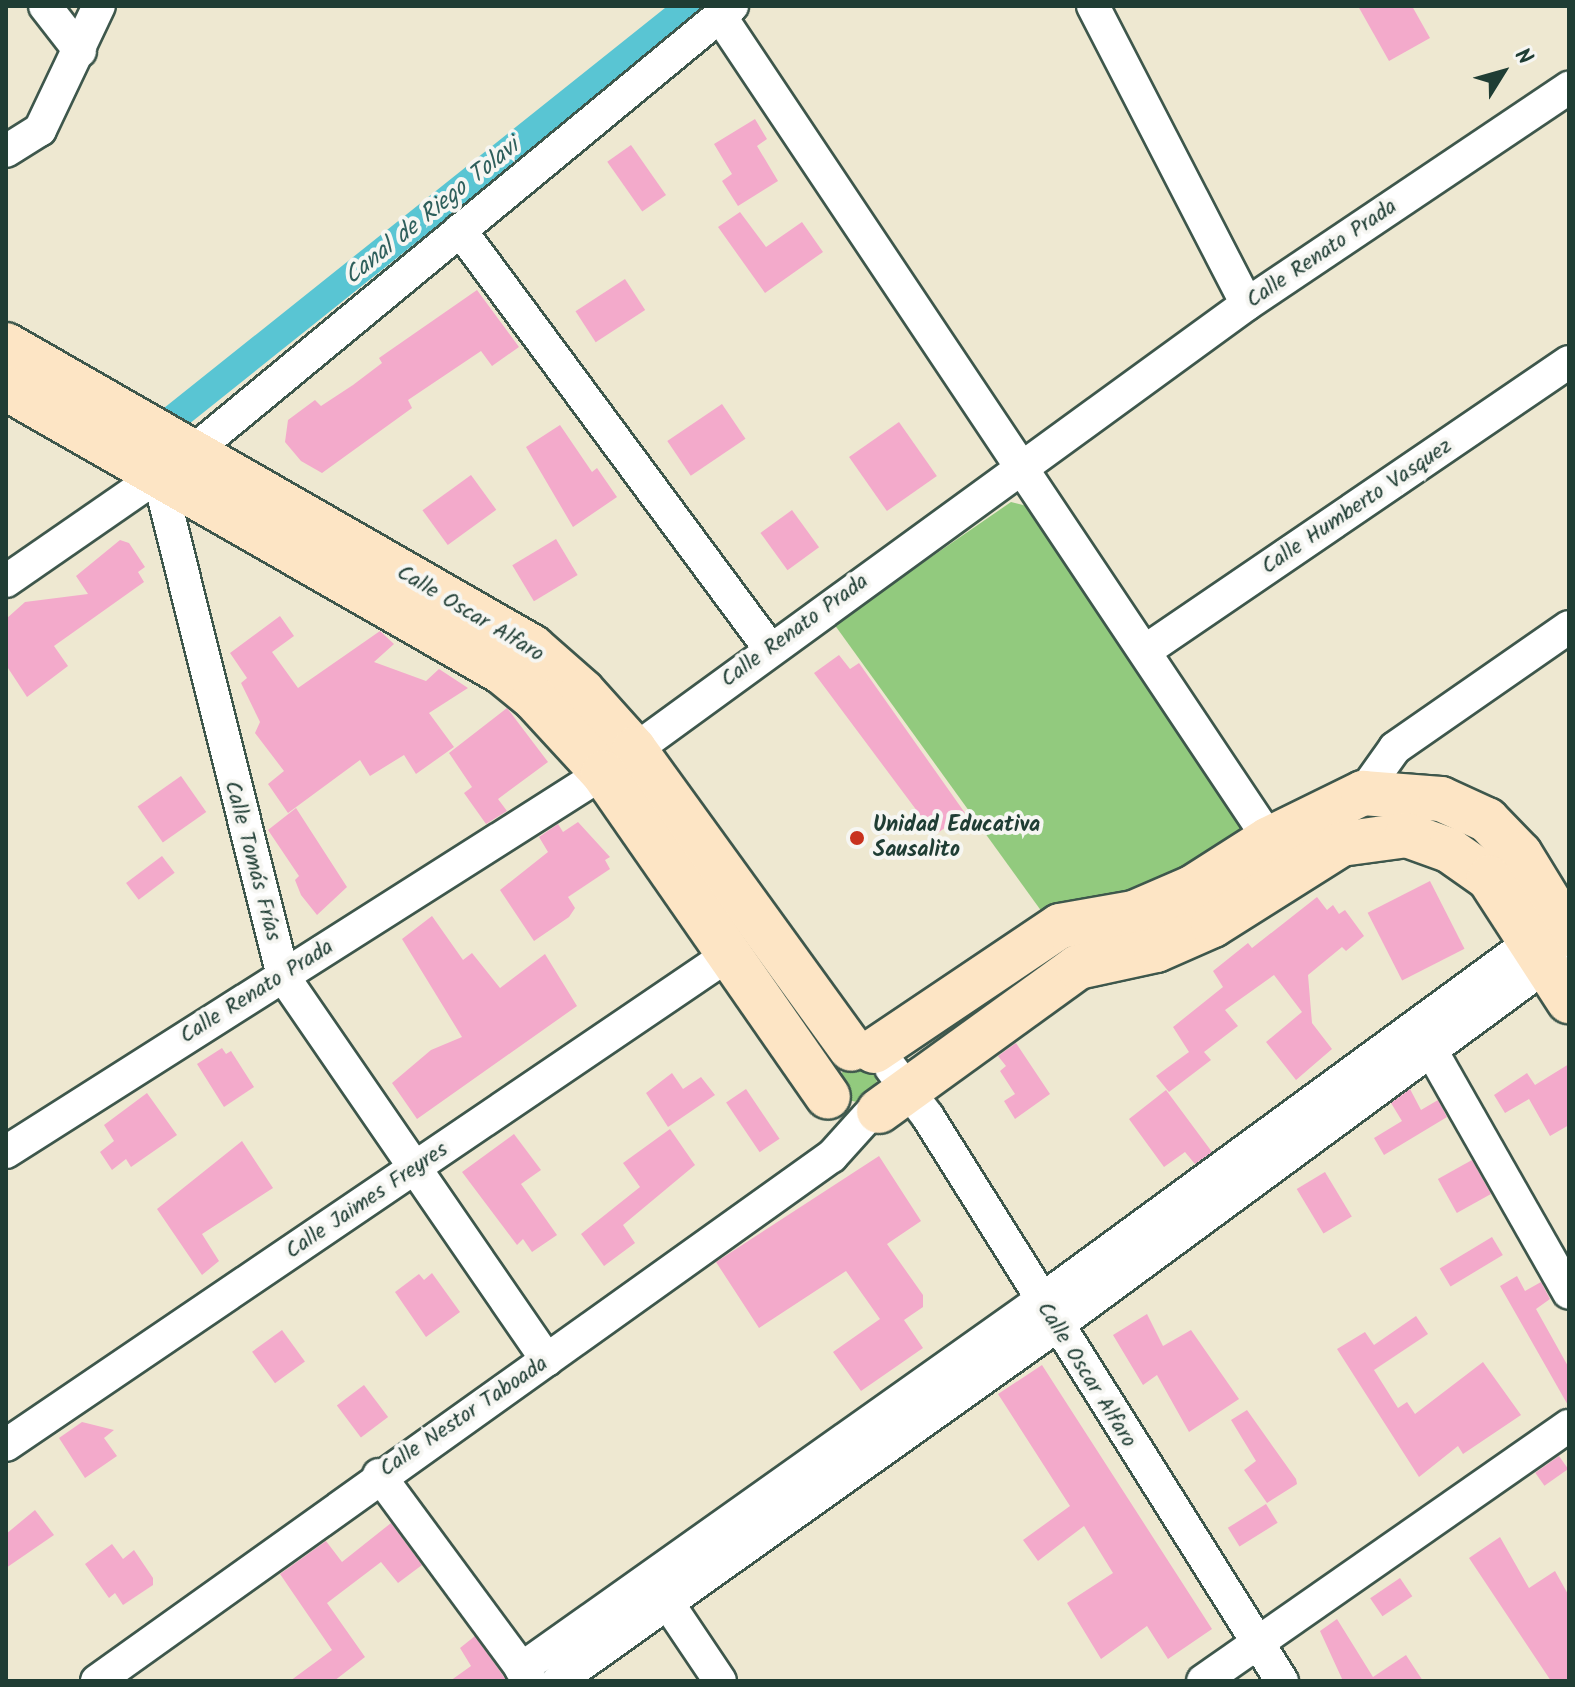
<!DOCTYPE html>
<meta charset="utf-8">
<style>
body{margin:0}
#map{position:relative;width:1575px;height:1687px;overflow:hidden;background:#eee8d1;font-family:Kalam,sans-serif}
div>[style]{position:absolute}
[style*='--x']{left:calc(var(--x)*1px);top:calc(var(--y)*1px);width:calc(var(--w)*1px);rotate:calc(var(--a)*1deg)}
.green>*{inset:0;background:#92ca7e}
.round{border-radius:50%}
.canal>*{height:28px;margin:-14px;padding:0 14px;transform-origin:14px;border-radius:14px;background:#59c5d3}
.building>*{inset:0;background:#f3aacb;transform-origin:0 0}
.roads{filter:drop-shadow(2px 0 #3e574c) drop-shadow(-2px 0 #3e574c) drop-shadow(0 2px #3e574c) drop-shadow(0 -2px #3e574c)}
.minor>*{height:32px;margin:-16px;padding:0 16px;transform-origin:16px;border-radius:16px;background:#fff}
.secondary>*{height:44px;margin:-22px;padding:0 22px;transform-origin:22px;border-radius:22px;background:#fde5c5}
.dots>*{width:22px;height:22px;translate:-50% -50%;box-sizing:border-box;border:4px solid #f6f6f2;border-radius:50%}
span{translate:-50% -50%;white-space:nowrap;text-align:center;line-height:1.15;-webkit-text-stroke:8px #f6f6f2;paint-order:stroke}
.street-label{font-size:22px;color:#1f3d34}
.poi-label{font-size:22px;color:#1f3d34;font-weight:700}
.left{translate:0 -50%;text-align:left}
.water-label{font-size:24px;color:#2e5f5c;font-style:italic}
.frame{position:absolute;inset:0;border:8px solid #1f3d34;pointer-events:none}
.north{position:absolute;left:1463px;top:32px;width:80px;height:80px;-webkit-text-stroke:6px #f6f6f2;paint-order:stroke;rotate:53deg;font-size:22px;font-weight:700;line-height:32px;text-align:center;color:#1f3d34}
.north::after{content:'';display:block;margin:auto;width:28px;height:36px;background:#1f3d34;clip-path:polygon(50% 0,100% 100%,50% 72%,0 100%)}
</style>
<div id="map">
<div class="green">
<i style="clip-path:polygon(1011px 502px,1027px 506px,1244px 824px,1239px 841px,1134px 894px,1042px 912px,834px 624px)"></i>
<i class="round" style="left:839px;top:1064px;width:38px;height:38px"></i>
</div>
<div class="canal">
<i style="--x:174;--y:418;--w:660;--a:-38.61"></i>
</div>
<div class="building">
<i style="clip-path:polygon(1358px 6px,1412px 6px,1430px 38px,1389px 61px)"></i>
<i style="clip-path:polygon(755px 119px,767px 139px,757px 146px,778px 181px,738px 206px,722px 181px,732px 174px,714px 144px)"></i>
<i style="left:631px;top:145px;width:61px;height:29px;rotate:55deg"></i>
<i style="clip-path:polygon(740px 212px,766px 247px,802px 222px,823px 252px,765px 293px,718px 227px)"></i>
<i style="left:625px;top:279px;width:37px;height:59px;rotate:57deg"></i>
<i style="clip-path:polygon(477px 290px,519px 347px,492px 366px,481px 351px,408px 400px,412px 408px,322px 473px,301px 461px,285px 442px,288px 420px,315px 400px,321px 406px,353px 385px,382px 363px,379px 358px)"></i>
<i style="left:722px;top:404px;width:42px;height:66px;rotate:56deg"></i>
<i style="left:899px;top:422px;width:66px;height:61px;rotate:55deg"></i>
<i style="clip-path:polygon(560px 425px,592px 472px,597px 468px,617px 497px,573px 527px,526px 447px)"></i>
<i style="left:471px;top:475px;width:43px;height:60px;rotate:54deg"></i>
<i style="left:792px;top:510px;width:46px;height:39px;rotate:54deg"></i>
<i style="left:556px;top:539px;width:42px;height:51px;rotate:59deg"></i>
<i style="clip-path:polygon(120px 540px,129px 543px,145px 567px,138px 572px,144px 582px,54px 646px,68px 666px,27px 697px,6px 665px,6px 619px,25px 602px,88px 594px,76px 576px)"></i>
<i style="clip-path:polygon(280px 616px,294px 636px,272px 652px,298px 688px,380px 631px,394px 644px,374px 662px,426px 681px,439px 669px,468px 688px,429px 713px,454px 747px,416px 774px,404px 755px,370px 776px,360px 760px,288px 813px,268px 784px,284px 771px,255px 733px,260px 722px,241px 683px,247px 678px,230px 653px)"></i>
<i style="clip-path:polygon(839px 655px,850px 669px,859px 663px,965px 813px,935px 835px,814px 673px)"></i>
<i style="clip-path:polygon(507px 708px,548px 762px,498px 799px,507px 811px,486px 824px,464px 793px,472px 787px,449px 753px)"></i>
<i style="left:181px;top:776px;width:44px;height:53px;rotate:55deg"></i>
<i style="clip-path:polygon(296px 808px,347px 887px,317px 915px,301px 895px,295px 880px,299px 876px,268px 830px)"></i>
<i style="clip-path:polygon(578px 822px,610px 857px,605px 860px,610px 869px,568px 897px,575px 908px,569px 917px,534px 941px,500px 890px,548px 852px,539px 837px,558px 824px,563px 832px)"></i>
<i style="left:162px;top:856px;width:21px;height:45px;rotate:53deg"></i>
<i style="left:1430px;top:881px;width:76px;height:70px;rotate:63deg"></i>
<i style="clip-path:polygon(1317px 897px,1327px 910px,1333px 905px,1339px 914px,1345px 910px,1364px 936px,1346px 951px,1342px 947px,1308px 975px,1312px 1023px,1332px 1049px,1296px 1080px,1266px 1042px,1302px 1012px,1274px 975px,1225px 1010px,1238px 1026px,1204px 1052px,1211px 1060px,1169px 1092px,1156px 1076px,1189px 1052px,1173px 1027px,1223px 987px,1213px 971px,1248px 943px,1252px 948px)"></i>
<i style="clip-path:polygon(432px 916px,463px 960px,472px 953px,500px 988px,545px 954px,577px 1006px,417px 1119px,392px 1083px,431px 1050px,462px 1037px,402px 939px)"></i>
<i style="clip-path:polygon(1016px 1043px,1050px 1094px,1015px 1119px,1004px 1101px,1015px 1094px,1000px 1071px,1006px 1066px,998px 1056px)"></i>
<i style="clip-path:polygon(222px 1048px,226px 1054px,231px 1051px,254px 1087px,224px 1107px,197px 1064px)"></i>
<i style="clip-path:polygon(1569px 1064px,1569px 1125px,1550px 1136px,1529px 1099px,1505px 1113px,1494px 1095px,1527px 1073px,1535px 1085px)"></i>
<i style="clip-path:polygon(672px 1073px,683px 1089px,701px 1077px,715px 1095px,668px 1127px,646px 1093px)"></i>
<i style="left:746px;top:1089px;width:60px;height:24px;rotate:56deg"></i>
<i style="clip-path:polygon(1410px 1089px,1421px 1110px,1438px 1100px,1447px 1117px,1384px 1155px,1374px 1138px,1402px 1121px,1391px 1103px)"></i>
<i style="clip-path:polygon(1166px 1090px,1212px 1152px,1195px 1164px,1185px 1152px,1164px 1167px,1129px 1119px)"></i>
<i style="clip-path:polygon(147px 1093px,177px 1135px,131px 1167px,126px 1159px,112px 1170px,100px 1152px,114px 1141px,104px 1125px)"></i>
<i style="clip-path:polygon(670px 1129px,695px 1165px,623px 1225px,635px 1243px,604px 1266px,581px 1234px,640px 1187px,623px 1163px)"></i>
<i style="clip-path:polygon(514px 1134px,541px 1170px,521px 1184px,557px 1235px,532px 1252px,523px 1239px,517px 1245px,462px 1172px)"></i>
<i style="clip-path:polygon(242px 1141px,273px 1188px,202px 1234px,219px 1261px,202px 1275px,157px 1209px)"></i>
<i style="clip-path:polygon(879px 1156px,921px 1221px,887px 1244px,923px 1295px,923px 1307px,904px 1320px,923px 1348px,861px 1391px,833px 1352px,880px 1319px,846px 1271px,759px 1328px,716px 1262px)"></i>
<i style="left:1472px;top:1160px;width:39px;height:39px;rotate:61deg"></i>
<i style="left:1325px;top:1172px;width:52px;height:33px;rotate:59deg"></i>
<i style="left:1492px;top:1237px;width:21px;height:61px;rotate:59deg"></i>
<i style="clip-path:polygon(432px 1273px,460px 1312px,426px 1337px,395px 1292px,419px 1274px,424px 1280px)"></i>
<i style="clip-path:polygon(1517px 1276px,1525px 1291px,1541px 1282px,1550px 1299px,1536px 1309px,1569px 1368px,1569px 1407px,1500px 1286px)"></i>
<i style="clip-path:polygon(1147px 1314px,1163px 1346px,1191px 1330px,1239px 1399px,1189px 1432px,1157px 1375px,1143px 1385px,1113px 1335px)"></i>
<i style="clip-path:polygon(1416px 1316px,1428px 1334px,1374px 1370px,1398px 1408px,1407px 1402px,1415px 1414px,1483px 1362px,1521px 1415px,1463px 1454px,1458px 1446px,1419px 1477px,1337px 1349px,1365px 1332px,1374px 1345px)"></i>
<i style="left:282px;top:1330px;width:39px;height:37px;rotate:54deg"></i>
<i style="clip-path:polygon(1042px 1365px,1212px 1629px,1168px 1659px,1147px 1626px,1101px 1659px,1067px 1603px,1113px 1573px,1084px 1526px,1038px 1561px,1023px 1540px,1070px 1506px,998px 1394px)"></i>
<i style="left:364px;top:1385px;width:40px;height:34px;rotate:53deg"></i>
<i style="clip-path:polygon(1247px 1410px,1296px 1479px,1297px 1484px,1267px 1503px,1244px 1470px,1256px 1461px,1231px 1420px)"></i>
<i style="clip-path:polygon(82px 1422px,114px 1430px,104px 1438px,117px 1456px,85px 1478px,59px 1438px)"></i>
<i style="left:1559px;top:1456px;width:16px;height:29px;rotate:55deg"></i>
<i style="left:1266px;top:1504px;width:22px;height:45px;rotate:58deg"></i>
<i style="clip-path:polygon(35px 1510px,54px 1535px,6px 1568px,6px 1534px)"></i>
<i style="clip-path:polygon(391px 1523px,422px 1565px,398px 1583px,381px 1562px,327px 1603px,365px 1657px,334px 1681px,290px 1681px,332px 1650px,280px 1574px,326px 1541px,342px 1562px)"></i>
<i style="clip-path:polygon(1500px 1537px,1529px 1588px,1555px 1571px,1569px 1596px,1569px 1681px,1551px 1681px,1469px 1558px)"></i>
<i style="clip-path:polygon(112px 1544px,123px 1559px,134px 1550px,153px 1578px,153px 1585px,123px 1605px,115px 1593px,109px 1598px,85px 1564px)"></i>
<i style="left:1400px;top:1578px;width:22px;height:36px;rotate:56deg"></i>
<i style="clip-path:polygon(1337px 1619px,1373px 1677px,1406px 1655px,1423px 1681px,1343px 1681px,1320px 1631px)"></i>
<i style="clip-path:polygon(475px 1636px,504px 1677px,507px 1681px,450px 1681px,471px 1666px,460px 1648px)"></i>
</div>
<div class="roads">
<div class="minor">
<i style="--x:45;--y:6;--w:57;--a:52.1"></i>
<i style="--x:1093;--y:6;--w:335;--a:62.7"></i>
<i style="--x:720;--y:16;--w:989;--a:56.29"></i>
<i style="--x:6;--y:151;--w:40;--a:-32"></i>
<i style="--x:40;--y:130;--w:137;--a:-64.6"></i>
<i style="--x:460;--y:230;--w:521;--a:53.5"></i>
<i style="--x:159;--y:478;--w:513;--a:76.02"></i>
<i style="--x:283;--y:976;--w:466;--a:55.5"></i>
<i style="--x:6;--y:581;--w:225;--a:-34.7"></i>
<i style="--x:191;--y:453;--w:702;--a:-39.57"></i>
<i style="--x:1145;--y:651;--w:513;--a:-34.28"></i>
<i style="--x:1363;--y:793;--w:55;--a:-54.6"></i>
<i style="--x:1395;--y:748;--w:212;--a:-34.8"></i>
<i style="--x:1431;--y:1050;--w:279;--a:60.4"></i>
<i style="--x:891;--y:1068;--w:61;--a:52.9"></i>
<i style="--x:928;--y:1117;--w:666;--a:57.89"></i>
<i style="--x:6;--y:1152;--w:707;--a:-32.41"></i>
<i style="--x:603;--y:773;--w:797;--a:-36.06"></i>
<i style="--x:1247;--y:304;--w:388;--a:-33.9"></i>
<i style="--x:6;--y:1445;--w:873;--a:-34.16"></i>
<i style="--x:379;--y:1475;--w:256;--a:53.6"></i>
<i style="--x:667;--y:1602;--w:95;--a:56.1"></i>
<i style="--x:521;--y:1669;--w:636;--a:-35.34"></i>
<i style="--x:1040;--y:1301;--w:630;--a:-36.21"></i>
<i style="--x:97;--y:1681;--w:903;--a:-35.54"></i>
<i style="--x:832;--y:1156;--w:54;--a:-48"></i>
<i style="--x:558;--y:1681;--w:610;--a:-35.46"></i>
<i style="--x:1055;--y:1327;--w:631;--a:-36.36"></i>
<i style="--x:1203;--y:1681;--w:446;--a:-34.9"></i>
</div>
<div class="secondary">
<i style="--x:6;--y:345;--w:607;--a:29.86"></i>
<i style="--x:532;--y:647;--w:67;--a:41.3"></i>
<i style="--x:582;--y:691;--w:78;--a:48.1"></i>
<i style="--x:634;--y:749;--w:370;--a:54.1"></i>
<i style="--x:6;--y:388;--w:572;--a:29.79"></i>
<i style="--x:502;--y:672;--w:41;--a:39.1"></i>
<i style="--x:534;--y:698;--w:102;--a:47.4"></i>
<i style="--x:603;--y:773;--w:394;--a:55.2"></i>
<i style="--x:874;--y:1051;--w:224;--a:-33.9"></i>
<i style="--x:1060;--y:926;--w:75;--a:-10"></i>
<i style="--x:1134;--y:913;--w:63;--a:-23.3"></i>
<i style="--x:1192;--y:888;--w:91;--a:-32.5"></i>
<i style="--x:1269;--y:839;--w:105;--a:-26.1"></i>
<i style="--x:1363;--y:793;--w:78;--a:4.4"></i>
<i style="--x:1441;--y:799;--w:51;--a:24.5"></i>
<i style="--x:1487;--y:820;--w:47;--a:45.9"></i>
<i style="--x:1520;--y:854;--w:94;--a:58.5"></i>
<i style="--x:879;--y:1111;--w:246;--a:-35.9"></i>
<i style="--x:1078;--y:967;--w:80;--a:-12.3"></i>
<i style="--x:1156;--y:950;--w:62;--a:-23.7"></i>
<i style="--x:1213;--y:925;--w:151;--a:-32.3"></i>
<i style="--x:1341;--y:844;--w:67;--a:-7.8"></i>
<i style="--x:1407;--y:835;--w:45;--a:19.7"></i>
<i style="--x:1449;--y:850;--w:49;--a:35"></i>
<i style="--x:1489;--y:878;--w:147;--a:57"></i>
</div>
</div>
<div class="dots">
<i style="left:857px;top:838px;background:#c8321e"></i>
</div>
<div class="street-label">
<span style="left:1322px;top:254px;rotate:-34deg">Calle Renato Prada</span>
<span style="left:1357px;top:507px;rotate:-34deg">Calle Humberto Vasquez</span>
<span style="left:470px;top:614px;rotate:31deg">Calle Oscar Alfaro</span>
<span style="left:795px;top:631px;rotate:-36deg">Calle Renato Prada</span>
<span style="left:252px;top:861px;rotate:75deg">Calle Tomás Frías</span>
<span style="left:257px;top:992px;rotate:-32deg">Calle Renato Prada</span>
<span style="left:367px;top:1201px;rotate:-34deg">Calle Jaimes Freyres</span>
<span style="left:1086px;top:1375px;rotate:58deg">Calle Oscar Alfaro</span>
<span style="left:464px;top:1417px;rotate:-34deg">Calle Nestor Taboada</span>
</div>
<div class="poi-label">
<span class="left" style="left:873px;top:838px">Unidad Educativa<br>Sausalito</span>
</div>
<div class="water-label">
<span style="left:432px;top:212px;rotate:-39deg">Canal de Riego Tolavi</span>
</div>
<div class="frame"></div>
<div class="north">N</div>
</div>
